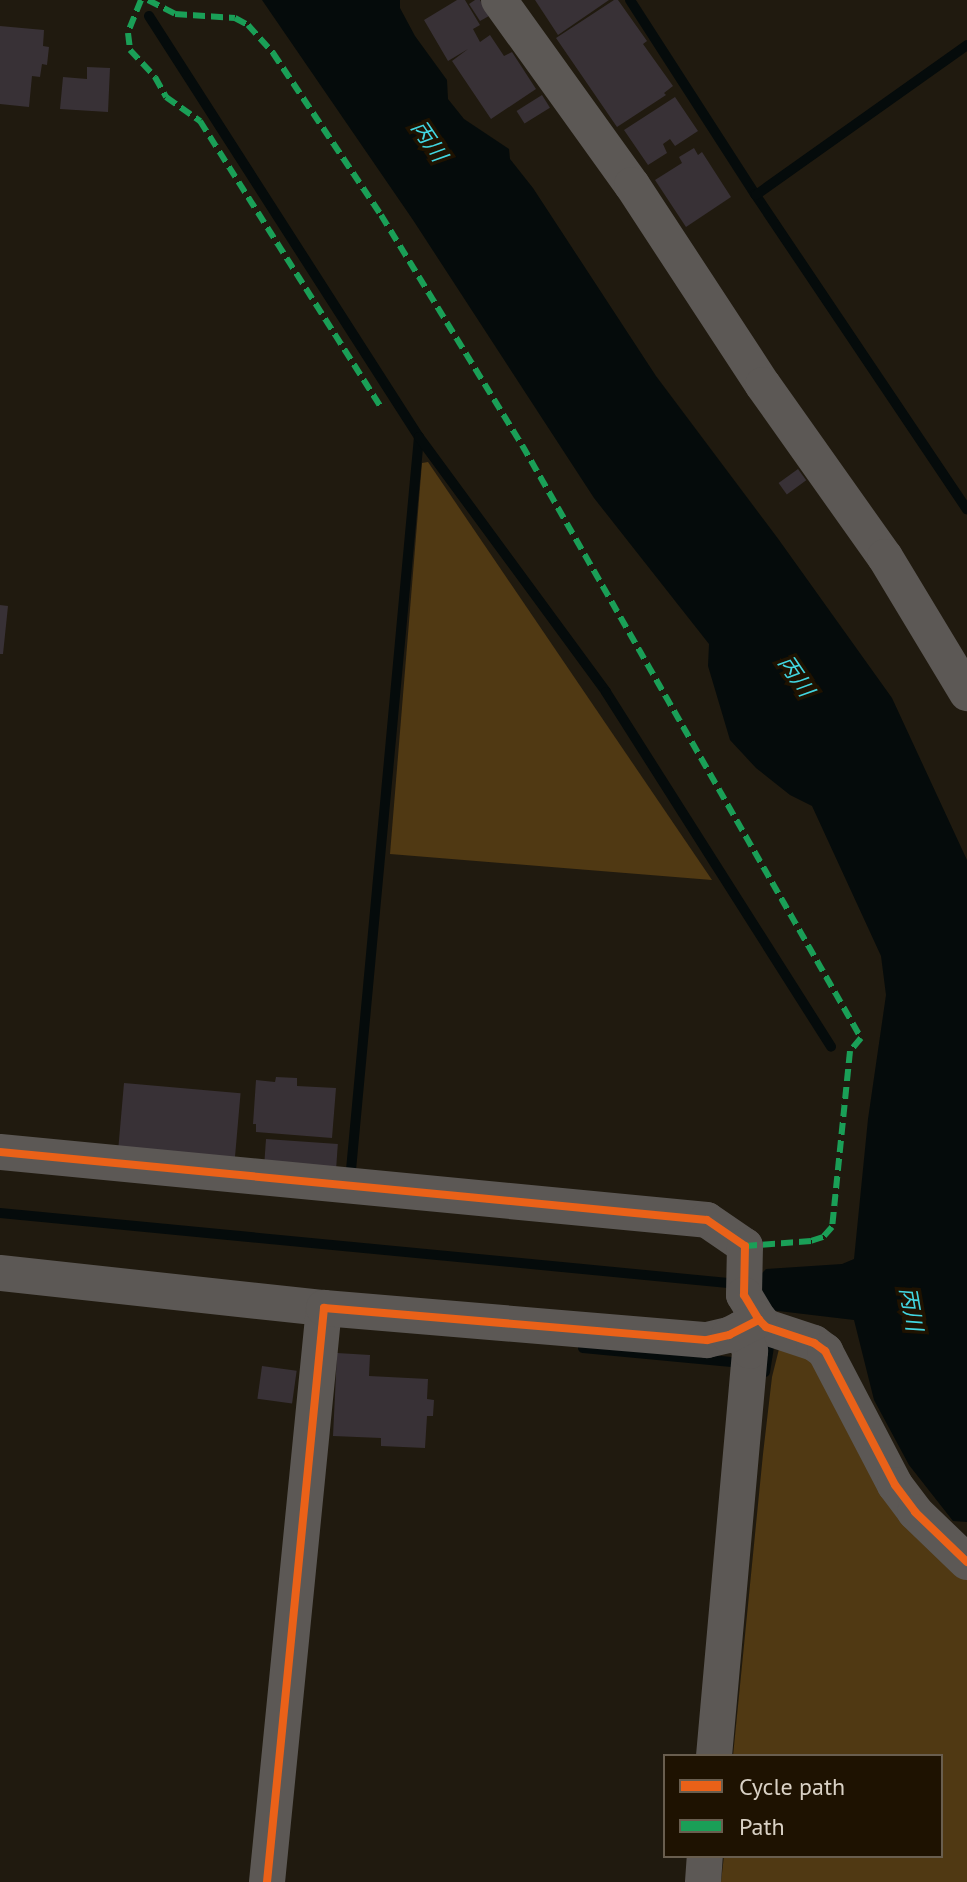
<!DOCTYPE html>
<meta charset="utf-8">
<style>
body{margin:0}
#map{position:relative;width:967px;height:1882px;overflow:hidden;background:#201a0f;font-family:"PT Sans","Noto Sans JP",sans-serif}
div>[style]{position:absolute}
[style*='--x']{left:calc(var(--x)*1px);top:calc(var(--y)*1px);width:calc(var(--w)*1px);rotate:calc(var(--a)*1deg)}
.green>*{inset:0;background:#503913}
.water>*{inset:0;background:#050b0b}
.stream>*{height:10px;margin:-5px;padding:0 5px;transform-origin:5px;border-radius:5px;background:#050b0b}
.building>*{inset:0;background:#383136;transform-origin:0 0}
.street>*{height:36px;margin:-18px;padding:0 18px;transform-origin:18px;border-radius:18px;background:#5c5855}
.quiet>*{height:6px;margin-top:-3px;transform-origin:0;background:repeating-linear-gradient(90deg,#1a9f57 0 12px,transparent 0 18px)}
.cycleway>*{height:8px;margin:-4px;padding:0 4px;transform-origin:4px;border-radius:4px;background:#ea6118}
span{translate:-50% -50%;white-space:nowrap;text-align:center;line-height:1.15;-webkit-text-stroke:7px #1e1201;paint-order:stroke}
.water-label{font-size:22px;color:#42d6e1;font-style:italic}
.legend{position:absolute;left:663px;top:1754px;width:280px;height:104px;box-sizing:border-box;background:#1e1201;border:2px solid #695e4f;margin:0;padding:10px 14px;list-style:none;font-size:24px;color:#d9d1c5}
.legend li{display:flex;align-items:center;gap:16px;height:40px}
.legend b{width:40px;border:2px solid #695e4f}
</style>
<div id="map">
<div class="green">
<i style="clip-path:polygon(428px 462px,712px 880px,390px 854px,422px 463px)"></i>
<i style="clip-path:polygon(781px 1341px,809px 1354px,967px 1577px,967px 1882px,721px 1882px,724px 1856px,941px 1856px,941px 1756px,733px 1756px,763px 1454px,772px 1377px)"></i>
</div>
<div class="water">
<i style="clip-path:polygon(262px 0,400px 0,400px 8px,415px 36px,447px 80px,448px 99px,464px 119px,509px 149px,510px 159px,533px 188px,656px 376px,779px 540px,892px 698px,967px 860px,967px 1522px,953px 1521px,909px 1465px,874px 1400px,854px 1320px,770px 1310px,758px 1293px,759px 1276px,766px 1269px,842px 1264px,854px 1259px,868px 1119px,886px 995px,881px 956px,812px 806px,790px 795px,756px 768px,730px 740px,708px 666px,709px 644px,594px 498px,413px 220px)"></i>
</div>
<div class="stream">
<i style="--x:630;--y:0;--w:231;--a:57.2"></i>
<i style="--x:755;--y:194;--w:380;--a:56.1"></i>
<i style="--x:149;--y:16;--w:500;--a:57.33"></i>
<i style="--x:419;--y:437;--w:736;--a:95.3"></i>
<i style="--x:756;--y:195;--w:259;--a:-35.4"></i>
<i style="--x:419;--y:437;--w:316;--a:53.7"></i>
<i style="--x:606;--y:692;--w:420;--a:57.6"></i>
<i style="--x:0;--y:1213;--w:742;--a:5.49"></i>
<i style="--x:583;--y:1348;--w:160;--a:5.4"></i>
<i style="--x:765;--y:1372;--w:36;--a:-81"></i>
</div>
<div class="building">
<i style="clip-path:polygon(457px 0,465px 0,480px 25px,473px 29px,480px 42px,490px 35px,504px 56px,512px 52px,536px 89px,491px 119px,452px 61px,468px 49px,448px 61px,424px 20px)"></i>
<i style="clip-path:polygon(475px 0,480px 0,489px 16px,480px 21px,469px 4px)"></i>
<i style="clip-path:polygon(535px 0,609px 0,558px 35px)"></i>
<i style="clip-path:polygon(614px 0,618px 0,647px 41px,643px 44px,673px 86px,664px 93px,666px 95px,617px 127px,556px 38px)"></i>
<i style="clip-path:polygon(0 26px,44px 30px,43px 46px,49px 47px,47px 65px,42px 64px,40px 77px,32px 76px,29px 107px,0 104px)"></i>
<i style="clip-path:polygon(87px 67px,110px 68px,108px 112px,60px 109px,63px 77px,87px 79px)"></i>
<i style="left:542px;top:95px;width:15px;height:30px;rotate:58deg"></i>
<i style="clip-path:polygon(675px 97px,698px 131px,675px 146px,670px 139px,663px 144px,667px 153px,648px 165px,624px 130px)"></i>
<i style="clip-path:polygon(694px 148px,698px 155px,702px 152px,731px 197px,686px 227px,655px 180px,682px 163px,679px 157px)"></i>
<i style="left:798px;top:469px;width:14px;height:24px;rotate:54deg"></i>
<i style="clip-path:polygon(0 605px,8px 606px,3px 654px,0 654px)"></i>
<i style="clip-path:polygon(276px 1077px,297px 1078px,297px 1086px,336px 1088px,332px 1138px,256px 1132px,256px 1124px,253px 1124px,256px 1080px,275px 1082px)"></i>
<i style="left:124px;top:1083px;width:117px;height:65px;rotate:5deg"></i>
<i style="left:266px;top:1139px;width:72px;height:26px;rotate:4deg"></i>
<i style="clip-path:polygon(337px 1353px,370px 1355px,369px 1376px,428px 1379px,427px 1399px,434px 1400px,433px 1416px,427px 1416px,425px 1448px,381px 1446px,381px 1438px,333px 1436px)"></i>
<i style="left:262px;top:1366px;width:35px;height:33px;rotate:8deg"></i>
</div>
<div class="street">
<i style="--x:499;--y:0;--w:228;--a:54.3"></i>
<i style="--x:632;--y:185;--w:239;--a:56.8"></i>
<i style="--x:763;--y:385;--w:211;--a:54.7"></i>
<i style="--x:885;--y:557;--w:159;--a:58.9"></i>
<i style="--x:0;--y:1152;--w:710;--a:5.49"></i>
<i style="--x:707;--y:1220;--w:46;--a:34.4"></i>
<i style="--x:745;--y:1246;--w:49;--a:91.2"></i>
<i style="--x:744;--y:1295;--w:29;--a:59"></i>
<i style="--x:759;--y:1320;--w:10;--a:45"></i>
<i style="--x:766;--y:1327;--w:51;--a:18.4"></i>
<i style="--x:814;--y:1343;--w:14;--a:36"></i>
<i style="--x:825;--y:1351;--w:151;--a:62.4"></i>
<i style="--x:895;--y:1485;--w:34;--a:53"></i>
<i style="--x:915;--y:1512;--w:72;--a:43.9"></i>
<i style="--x:0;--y:1273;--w:326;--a:6.2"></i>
<i style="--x:714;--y:1756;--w:407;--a:-84.9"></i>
<i style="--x:750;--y:1351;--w:24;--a:-112"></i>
<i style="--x:267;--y:1882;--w:577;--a:-84.33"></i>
<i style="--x:324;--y:1308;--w:384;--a:4.8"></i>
<i style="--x:707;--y:1340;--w:23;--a:-13"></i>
<i style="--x:729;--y:1335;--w:34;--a:-27"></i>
<i style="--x:703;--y:1882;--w:26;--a:-86"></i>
</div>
<div class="quiet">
<i style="--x:141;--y:0;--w:35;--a:112"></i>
<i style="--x:128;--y:33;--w:17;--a:83"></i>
<i style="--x:130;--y:50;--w:37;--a:47"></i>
<i style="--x:155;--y:77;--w:23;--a:61"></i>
<i style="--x:166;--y:97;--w:42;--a:35.2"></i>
<i style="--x:200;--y:121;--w:337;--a:57.7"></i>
<i style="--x:148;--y:0;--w:30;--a:27"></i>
<i style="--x:175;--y:14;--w:60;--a:3.8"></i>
<i style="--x:235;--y:18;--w:15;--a:28"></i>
<i style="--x:248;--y:25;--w:38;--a:48"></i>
<i style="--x:273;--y:53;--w:195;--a:56.3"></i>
<i style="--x:381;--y:215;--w:270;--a:58.5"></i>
<i style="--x:522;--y:445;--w:683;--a:60.24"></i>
<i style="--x:861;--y:1038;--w:17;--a:130"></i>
<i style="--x:850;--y:1051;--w:177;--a:95.8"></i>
<i style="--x:832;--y:1227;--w:13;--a:132"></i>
<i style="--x:823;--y:1237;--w:13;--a:162"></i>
<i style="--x:811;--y:1241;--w:66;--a:175.7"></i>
</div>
<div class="cycleway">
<i style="--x:0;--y:1152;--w:710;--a:5.49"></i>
<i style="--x:707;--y:1220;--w:46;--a:34.4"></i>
<i style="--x:745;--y:1246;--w:49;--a:91.2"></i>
<i style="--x:744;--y:1295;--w:29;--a:59"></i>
<i style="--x:759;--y:1320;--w:10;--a:45"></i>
<i style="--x:766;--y:1327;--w:51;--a:18.4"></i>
<i style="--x:814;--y:1343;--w:14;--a:36"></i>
<i style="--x:825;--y:1351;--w:151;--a:62.4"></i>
<i style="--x:895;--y:1485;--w:34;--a:53"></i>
<i style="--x:915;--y:1512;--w:72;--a:43.9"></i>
<i style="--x:267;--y:1882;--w:577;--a:-84.33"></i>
<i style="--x:324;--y:1308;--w:384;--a:4.8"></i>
<i style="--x:707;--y:1340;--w:23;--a:-13"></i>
<i style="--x:729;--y:1335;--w:34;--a:-27"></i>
</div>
<div class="water-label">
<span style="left:429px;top:141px;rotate:56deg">丙川</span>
<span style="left:796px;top:676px;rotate:56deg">丙川</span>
<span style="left:911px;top:1309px;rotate:80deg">丙川</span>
</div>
<ul class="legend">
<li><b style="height:10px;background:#ea6118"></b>Cycle path</li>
<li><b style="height:10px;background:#1a9f57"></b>Path</li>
</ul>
</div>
